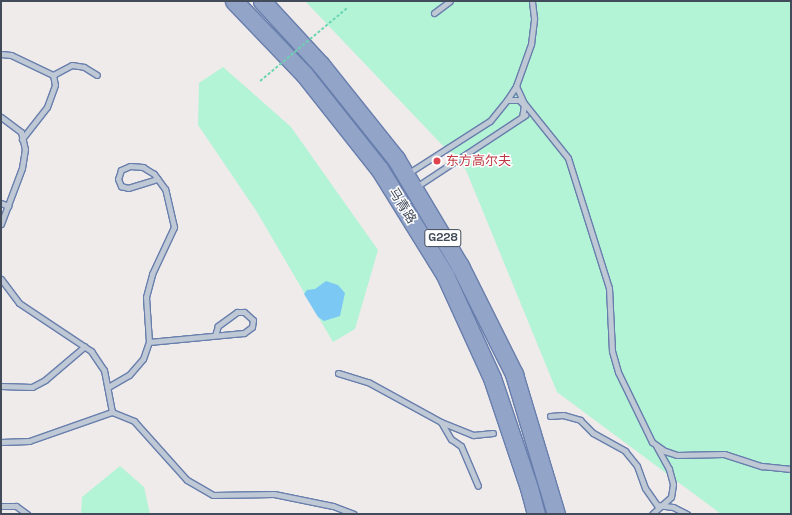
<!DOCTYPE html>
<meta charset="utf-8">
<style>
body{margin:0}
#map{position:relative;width:792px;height:515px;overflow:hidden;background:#efebeb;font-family:"Space Grotesk","Noto Sans SC",sans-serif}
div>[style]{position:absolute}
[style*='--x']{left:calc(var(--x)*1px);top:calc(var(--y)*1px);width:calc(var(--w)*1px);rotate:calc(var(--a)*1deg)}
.green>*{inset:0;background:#b3f3d6}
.water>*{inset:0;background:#7bc8f4}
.roads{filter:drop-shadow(1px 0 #687eac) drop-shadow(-1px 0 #687eac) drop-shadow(0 1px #687eac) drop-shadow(0 -1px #687eac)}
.service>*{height:5px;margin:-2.5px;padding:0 2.5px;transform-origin:2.5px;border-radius:2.5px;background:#bfc8d5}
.trunk>*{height:17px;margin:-8.5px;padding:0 8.5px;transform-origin:8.5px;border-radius:8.5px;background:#92a4c8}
.path-bridge>*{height:1.5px;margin-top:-0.75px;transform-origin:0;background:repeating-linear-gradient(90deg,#68d4b0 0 3px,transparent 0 5px)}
.dots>*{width:11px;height:11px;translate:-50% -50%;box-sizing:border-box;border:2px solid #fff;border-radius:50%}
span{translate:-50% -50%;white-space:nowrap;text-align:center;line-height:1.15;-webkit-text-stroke:3px #fff;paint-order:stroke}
.shield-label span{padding:1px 3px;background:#fff;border:1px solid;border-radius:3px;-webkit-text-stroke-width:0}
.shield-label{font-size:12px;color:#424b5a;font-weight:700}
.health-label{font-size:13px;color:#be3a42}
.left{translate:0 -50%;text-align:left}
.street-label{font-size:13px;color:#424b5a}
.frame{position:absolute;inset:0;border:2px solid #424b5a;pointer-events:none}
</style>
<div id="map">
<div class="green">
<i style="clip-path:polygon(305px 1px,791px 1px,791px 514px,721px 514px,557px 392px,466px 170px)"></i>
<i style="clip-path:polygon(223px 67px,291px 127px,378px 250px,355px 329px,333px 342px,257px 212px,198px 125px,199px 83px)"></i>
<i style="clip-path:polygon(120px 466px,144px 487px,150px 514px,81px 514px,82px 497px)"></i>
</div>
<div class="water">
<i style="clip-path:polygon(326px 281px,338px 285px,345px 293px,340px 316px,324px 321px,318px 317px,304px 294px,307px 290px,315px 289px)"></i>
</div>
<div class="roads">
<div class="service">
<i style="--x:434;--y:13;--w:20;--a:-37"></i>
<i style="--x:1;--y:54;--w:10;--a:6"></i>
<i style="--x:11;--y:55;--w:47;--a:25.5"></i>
<i style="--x:53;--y:75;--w:10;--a:79"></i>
<i style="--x:55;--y:85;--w:23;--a:110"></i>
<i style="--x:47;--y:107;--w:41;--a:128"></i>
<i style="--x:53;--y:75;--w:21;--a:-28"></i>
<i style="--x:72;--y:65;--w:12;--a:9"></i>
<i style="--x:84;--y:67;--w:15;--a:32"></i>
<i style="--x:516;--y:86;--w:19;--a:65"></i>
<i style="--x:524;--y:103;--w:70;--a:51.3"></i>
<i style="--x:568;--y:158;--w:136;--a:72.5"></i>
<i style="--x:609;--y:288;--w:63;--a:87.3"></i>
<i style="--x:612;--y:351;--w:22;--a:74"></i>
<i style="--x:618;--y:372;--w:78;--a:64.1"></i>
<i style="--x:652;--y:442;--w:16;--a:35"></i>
<i style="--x:665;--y:451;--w:13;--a:18"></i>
<i style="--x:677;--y:455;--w:47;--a:-1.2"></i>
<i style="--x:724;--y:454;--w:40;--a:18"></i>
<i style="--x:762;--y:466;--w:29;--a:6"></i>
<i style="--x:507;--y:100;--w:17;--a:-57"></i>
<i style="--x:516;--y:86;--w:45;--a:-70.3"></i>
<i style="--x:531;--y:44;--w:26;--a:-83"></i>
<i style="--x:534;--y:18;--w:17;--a:-97"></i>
<i style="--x:1;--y:117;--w:25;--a:37"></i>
<i style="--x:21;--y:132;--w:17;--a:77"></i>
<i style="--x:25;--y:149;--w:19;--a:99"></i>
<i style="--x:22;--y:168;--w:60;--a:110.6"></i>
<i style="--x:407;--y:174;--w:98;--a:-32.6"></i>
<i style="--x:490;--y:121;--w:27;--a:-51"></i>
<i style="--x:507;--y:100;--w:12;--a:0"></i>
<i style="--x:519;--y:100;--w:7;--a:45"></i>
<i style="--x:524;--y:105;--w:12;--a:99"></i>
<i style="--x:416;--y:187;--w:131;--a:-33.4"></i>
<i style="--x:1;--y:203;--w:8;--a:23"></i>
<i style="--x:1;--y:279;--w:30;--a:53"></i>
<i style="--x:19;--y:303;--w:87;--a:33.7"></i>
<i style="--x:91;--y:351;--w:23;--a:56"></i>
<i style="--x:104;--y:370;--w:43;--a:79.2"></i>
<i style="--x:149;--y:342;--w:95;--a:-5.4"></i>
<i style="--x:244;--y:333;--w:10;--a:-37"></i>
<i style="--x:252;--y:327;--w:7;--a:-82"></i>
<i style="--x:253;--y:320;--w:12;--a:-138"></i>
<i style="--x:244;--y:312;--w:7;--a:180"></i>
<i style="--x:237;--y:312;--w:24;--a:144"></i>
<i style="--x:218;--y:326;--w:9;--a:108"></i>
<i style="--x:338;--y:373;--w:31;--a:17"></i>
<i style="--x:368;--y:382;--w:83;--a:28.7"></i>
<i style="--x:441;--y:422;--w:35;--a:22"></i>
<i style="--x:473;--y:435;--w:20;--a:-6"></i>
<i style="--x:1;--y:386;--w:31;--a:2"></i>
<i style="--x:32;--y:387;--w:15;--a:-28"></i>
<i style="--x:45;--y:380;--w:52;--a:-40.4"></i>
<i style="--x:108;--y:387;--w:24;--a:-30"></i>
<i style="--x:129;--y:375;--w:21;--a:-49"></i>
<i style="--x:143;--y:359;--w:18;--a:-71"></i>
<i style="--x:149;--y:342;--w:45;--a:-93.8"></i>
<i style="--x:146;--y:297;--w:24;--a:-75"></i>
<i style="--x:152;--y:274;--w:52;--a:-64.9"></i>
<i style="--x:174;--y:227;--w:39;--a:-103"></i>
<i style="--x:165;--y:189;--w:19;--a:-126"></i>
<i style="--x:154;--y:174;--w:13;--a:-148"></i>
<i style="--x:143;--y:167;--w:13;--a:-176"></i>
<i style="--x:130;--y:166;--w:10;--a:156"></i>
<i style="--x:121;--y:170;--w:9;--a:108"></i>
<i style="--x:118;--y:179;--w:8;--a:67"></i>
<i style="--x:121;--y:186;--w:7;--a:16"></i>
<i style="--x:128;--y:188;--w:31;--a:-17"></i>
<i style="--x:550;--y:416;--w:13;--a:-4"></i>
<i style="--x:563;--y:415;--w:18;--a:16"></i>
<i style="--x:580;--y:420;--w:18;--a:45"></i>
<i style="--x:593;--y:433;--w:37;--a:29"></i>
<i style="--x:625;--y:451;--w:19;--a:51"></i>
<i style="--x:637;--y:466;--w:23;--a:70"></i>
<i style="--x:645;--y:488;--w:21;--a:55"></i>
<i style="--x:657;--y:505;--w:16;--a:7"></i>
<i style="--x:673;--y:507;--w:16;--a:27"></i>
<i style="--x:441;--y:422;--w:20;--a:60"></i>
<i style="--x:451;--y:439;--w:12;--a:35"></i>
<i style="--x:461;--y:446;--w:43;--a:67"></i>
<i style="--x:1;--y:442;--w:28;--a:-2"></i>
<i style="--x:29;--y:441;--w:88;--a:-19.3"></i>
<i style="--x:112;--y:412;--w:24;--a:22"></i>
<i style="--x:134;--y:421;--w:79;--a:48.1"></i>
<i style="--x:187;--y:480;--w:30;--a:30"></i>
<i style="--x:213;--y:495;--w:61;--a:-0.9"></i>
<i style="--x:274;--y:494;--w:60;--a:11.5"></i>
<i style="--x:333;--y:506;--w:22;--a:21"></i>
<i style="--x:1;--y:506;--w:15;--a:0"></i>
<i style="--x:16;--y:506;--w:14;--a:36"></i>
<i style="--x:652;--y:514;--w:25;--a:-42"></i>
<i style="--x:671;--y:497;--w:13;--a:-81"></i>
<i style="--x:673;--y:484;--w:16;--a:-105"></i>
<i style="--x:669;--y:469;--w:26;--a:-119"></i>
</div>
<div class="trunk">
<i style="--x:234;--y:1;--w:101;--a:46.2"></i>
<i style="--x:304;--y:74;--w:122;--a:51.6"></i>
<i style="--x:380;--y:170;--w:123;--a:58.2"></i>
<i style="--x:445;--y:275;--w:113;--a:65.5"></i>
<i style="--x:492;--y:378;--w:116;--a:71.4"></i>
<i style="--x:529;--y:488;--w:27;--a:75"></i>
<i style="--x:262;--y:1;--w:87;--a:47.3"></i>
<i style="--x:321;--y:65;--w:120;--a:51.4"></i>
<i style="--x:396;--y:159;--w:125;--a:59.1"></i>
<i style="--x:460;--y:266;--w:121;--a:63.4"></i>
<i style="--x:514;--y:374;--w:146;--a:73.3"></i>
</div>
</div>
<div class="path-bridge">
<i style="--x:260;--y:81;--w:114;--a:-40"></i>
</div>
<div class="dots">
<i style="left:437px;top:161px;background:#e0444e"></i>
</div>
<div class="shield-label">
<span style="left:443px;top:238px">G228</span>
</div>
<div class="health-label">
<span class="left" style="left:446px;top:161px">东方高尔夫</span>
</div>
<div class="street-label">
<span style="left:402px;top:206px;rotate:58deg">马青路</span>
</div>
<div class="frame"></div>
</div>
